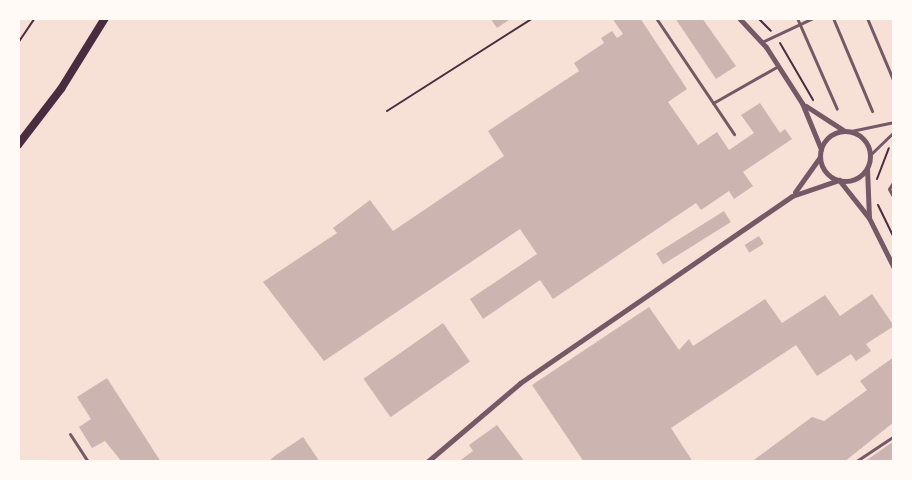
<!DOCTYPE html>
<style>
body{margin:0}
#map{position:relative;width:912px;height:480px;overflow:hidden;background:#f7e1d7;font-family:"PT Sans Narrow",sans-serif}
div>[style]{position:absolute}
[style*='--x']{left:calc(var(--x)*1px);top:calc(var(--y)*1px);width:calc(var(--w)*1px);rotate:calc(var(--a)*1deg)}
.building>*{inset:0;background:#ccb4b1;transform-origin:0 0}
.path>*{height:2px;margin:-1px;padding:0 1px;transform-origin:1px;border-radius:1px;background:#4a2c40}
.service>*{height:3px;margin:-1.5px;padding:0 1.5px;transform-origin:1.5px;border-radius:1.5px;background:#755966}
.minor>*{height:5px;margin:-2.5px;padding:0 2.5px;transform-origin:2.5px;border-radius:2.5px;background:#755966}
.minor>.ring{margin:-2.5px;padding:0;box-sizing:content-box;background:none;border:5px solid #755966;border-radius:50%}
.primary>*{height:8px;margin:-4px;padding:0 4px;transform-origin:4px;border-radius:4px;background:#4a2c40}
span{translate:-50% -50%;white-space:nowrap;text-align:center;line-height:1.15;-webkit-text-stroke:5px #fffaf5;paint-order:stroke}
.frame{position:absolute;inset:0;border:20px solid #fffaf5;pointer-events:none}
</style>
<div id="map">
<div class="building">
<i style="clip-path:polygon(490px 18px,512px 18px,497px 28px)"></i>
<i style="clip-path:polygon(612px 18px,640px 18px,687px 89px,668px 102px,698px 145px,717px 132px,729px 150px,754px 133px,741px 115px,760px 103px,780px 133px,785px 129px,792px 139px,743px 172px,753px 186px,734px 199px,729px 191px,701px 210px,696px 203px,553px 299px,540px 280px,483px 319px,470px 299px,537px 254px,520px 229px,324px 361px,263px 282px,337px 233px,333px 228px,370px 200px,393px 231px,504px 156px,488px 131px,579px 71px,574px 63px,604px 43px,601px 38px,612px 31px,617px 38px,623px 34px)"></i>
<i style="clip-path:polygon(675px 18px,702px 18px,736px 66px,716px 79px)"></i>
<i style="left:724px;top:211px;width:13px;height:80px;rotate:58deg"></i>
<i style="left:759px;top:236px;width:9px;height:17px;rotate:58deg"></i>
<i style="clip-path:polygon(872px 294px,894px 326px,866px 344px,871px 351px,856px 361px,851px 354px,817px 376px,796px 345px,671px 428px,693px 462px,584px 462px,532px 385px,649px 307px,679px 350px,689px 339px,693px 346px,765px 299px,782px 323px,825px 295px,840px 316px)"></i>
<i style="left:443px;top:323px;width:47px;height:97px;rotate:55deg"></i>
<i style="clip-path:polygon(894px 357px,894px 422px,844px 462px,751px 462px,812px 417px,824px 421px,867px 390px,860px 381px)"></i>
<i style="clip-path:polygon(107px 378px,161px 462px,122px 462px,105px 441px,92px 448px,79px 427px,91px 419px,77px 397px)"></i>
<i style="clip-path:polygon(497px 425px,525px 462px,458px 462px,473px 451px,469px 445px)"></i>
<i style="clip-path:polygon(303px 437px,320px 462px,268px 462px,276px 455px)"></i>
<i style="clip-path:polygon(894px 441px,894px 462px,864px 462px)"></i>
</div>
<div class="path">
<i style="--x:758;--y:18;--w:18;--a:45"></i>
<i style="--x:18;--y:43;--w:30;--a:-56"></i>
<i style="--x:780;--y:43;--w:66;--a:59.9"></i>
<i style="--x:387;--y:111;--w:173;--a:-32.5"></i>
<i style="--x:877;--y:179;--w:33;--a:-69"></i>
<i style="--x:878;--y:205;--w:37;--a:64"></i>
</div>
<div class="service">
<i style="--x:656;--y:18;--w:140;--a:56.1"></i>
<i style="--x:797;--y:18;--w:99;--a:66.3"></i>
<i style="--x:833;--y:18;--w:101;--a:67.2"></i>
<i style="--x:867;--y:18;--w:69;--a:67.1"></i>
<i style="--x:762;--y:42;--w:56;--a:-25.2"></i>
<i style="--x:713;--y:103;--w:75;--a:-29.6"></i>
<i style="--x:851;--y:131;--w:44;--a:-11.8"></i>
<i style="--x:871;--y:154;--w:32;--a:-44"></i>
<i style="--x:894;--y:181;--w:9;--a:122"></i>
<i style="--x:889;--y:189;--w:10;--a:61"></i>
<i style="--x:70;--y:434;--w:33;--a:57"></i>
<i style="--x:855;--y:462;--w:47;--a:-33.7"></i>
</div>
<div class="minor">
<i style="--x:739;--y:18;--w:40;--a:47"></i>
<i style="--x:766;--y:47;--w:67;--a:57.3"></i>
<i style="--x:802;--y:103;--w:50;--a:67.6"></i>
<i style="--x:806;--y:106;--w:44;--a:33"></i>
<i class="ring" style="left:820px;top:131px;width:45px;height:45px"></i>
<i style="--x:795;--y:192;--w:43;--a:-54.5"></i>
<i style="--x:869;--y:218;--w:56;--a:63.4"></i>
<i style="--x:427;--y:462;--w:122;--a:-40.3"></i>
<i style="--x:520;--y:383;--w:330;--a:-34.5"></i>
<i style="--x:792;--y:196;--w:50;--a:-18.8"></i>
<i style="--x:839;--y:180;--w:48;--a:51.7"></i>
<i style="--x:869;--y:218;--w:49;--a:-92.3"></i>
</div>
<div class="primary">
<i style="--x:18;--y:145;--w:71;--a:-52.5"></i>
<i style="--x:61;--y:89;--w:84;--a:-58.2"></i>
</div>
<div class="frame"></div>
</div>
